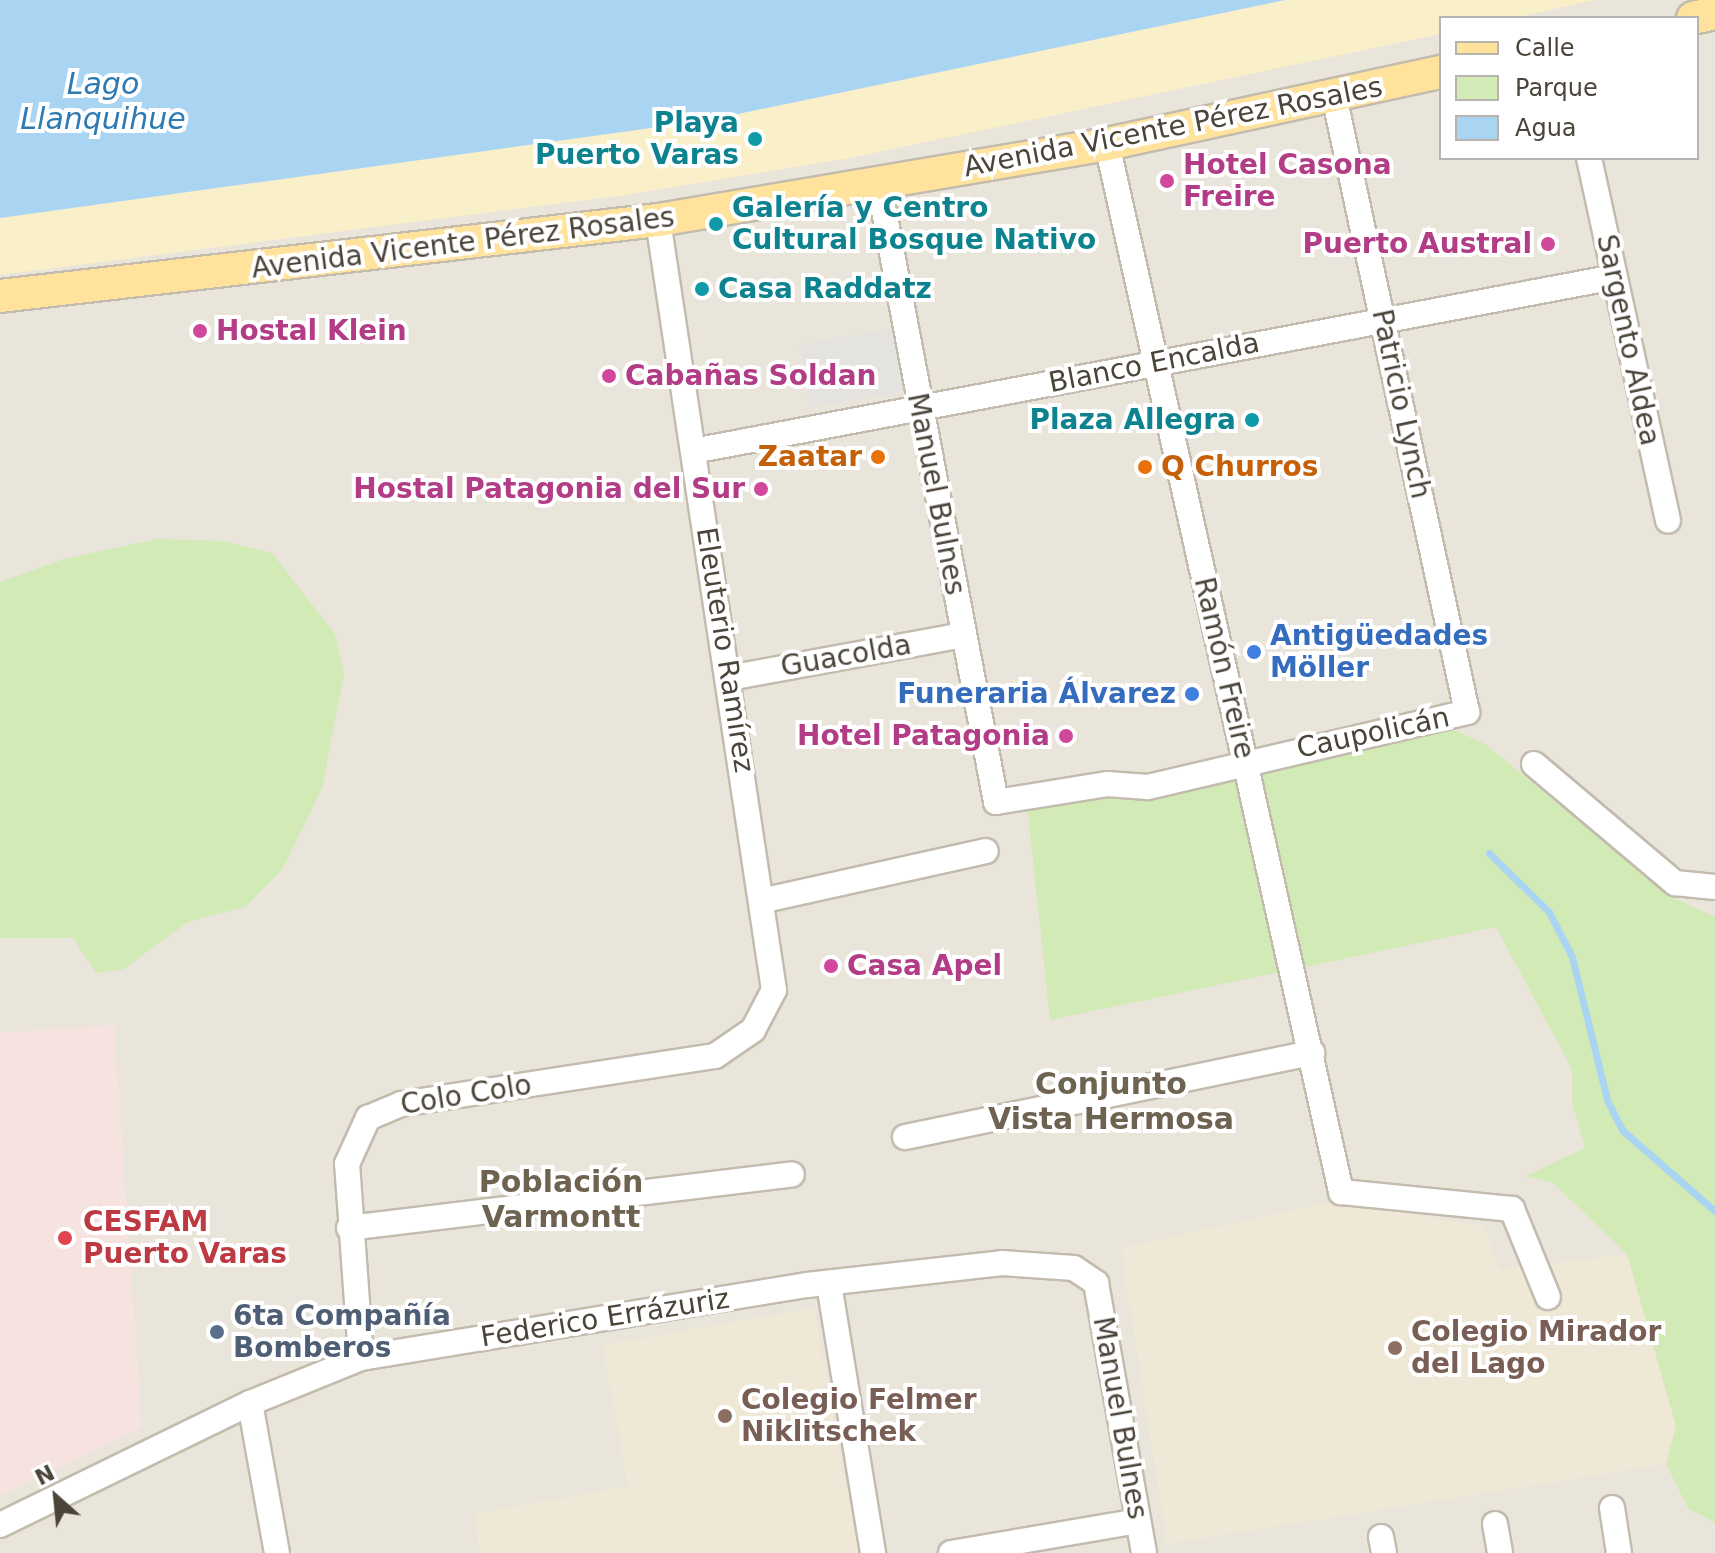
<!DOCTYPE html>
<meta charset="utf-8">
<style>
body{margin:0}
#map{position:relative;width:1715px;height:1553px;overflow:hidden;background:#f6f3ec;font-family:"DejaVu Sans",sans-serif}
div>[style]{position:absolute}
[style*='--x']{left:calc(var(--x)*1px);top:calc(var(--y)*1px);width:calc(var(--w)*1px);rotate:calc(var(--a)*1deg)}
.residential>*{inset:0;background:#eae5da}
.education>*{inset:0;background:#efe8d6}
.medical>*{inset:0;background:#f6e3e0}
.green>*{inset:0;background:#d2eab5}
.sand>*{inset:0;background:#f9efc9}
.parking>*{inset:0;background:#e5e3e0;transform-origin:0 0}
.water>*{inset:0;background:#a9d4f2}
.stream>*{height:7px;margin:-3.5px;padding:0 3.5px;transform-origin:3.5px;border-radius:3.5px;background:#a9d4f2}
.roads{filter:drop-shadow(2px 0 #c2bbae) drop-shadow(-2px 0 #c2bbae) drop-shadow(0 2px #c2bbae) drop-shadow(0 -2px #c2bbae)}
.minor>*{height:24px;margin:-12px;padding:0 12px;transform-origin:12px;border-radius:12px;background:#fff}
.major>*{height:32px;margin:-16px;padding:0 16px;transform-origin:16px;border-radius:16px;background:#ffe39c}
.dots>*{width:22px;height:22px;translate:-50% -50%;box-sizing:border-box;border:4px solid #fff;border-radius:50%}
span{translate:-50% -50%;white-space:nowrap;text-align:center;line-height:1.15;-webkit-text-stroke:8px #fff;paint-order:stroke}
.culture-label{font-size:28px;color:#0d838f;font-weight:700}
.right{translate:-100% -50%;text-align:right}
.left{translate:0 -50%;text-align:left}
.street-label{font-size:28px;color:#4b4439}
.hotel-label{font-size:28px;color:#b23c85;font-weight:700}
.food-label{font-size:28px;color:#c56008;font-weight:700}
.shop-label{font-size:28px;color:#366cbe;font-weight:700}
.health-label{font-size:28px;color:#be3a42;font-weight:700}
.service-label{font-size:28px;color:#4e5e75;font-weight:700}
.education-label{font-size:28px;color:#785e54;font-weight:700}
.water-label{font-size:30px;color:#2e7ab2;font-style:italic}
.neighbourhood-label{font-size:30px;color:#6e6250;font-weight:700}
.legend{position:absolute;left:1439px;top:16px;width:260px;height:144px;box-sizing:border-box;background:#fff;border:2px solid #b7b4b0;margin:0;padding:10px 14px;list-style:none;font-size:24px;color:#4b4439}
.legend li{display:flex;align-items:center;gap:16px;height:40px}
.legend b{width:40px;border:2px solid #b7b4b0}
.north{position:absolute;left:16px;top:1457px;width:80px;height:80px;-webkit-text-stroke:6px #fff;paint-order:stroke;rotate:333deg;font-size:22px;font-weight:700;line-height:32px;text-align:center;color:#4b4439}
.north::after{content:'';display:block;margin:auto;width:28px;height:36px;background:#4b4439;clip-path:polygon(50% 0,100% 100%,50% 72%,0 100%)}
</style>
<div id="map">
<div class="residential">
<i style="clip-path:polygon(evenodd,1285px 0,1715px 0,1715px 1193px,1688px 1507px,1715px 1523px,1715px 1553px,0 1553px,0 218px,709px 120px,1285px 0,1441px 18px,1697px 18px,1697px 158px,1441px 158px,1441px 18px)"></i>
</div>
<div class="education">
<i style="clip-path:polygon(1334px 1201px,1483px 1226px,1500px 1270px,1627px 1254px,1676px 1426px,1666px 1464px,1167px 1544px,1121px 1248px)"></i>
<i style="clip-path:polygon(814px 1308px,858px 1553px,480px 1553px,474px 1514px,628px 1486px,603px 1345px)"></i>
</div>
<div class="medical">
<i style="clip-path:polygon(114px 1025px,142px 1428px,0 1496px,0 1033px)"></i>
</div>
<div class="green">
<i style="clip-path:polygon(157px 539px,224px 541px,272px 553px,335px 634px,344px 674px,322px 788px,282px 870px,245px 907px,188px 922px,124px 969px,96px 973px,73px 938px,0 938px,0 582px,64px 559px)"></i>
<i style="clip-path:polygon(1445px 726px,1485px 744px,1672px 897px,1715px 917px,1715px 1523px,1688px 1508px,1666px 1464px,1676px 1426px,1627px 1254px,1553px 1183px,1526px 1176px,1585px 1148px,1572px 1103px,1572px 1069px,1496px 927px,1050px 1020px,1027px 804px)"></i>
</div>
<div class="sand">
<i style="clip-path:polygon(1285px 0,1595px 0,1514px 18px,1441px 18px,1441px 34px,845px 159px,625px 195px,0 275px,0 218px,709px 120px)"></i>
</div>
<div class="parking">
<i style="left:894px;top:328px;width:64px;height:96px;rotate:80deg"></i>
</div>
<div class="water">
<i style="clip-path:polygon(0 0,1285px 0,709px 120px,0 218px)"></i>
</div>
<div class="stream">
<i style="--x:1489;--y:853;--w:84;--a:44.5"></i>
<i style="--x:1549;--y:912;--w:51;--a:62.9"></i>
<i style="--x:1572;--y:957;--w:147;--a:76.2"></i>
<i style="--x:1607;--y:1100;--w:34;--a:63"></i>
<i style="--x:1622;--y:1130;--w:123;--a:41.1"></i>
</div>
<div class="roads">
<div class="minor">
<i style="--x:1107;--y:144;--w:1074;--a:77.41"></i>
<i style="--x:1341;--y:1192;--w:172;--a:5.7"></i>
<i style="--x:1512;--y:1209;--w:95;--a:67.8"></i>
<i style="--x:1589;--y:158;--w:371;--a:77.7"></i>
<i style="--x:879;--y:185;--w:628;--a:79.26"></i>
<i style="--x:996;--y:802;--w:112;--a:-9.2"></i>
<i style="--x:1107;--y:784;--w:41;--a:4.2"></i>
<i style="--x:1148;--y:787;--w:328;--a:-13.2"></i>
<i style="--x:1467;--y:712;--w:630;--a:-102.18"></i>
<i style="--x:693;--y:451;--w:938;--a:-10.69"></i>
<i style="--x:729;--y:678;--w:238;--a:-10.4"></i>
<i style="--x:1534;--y:764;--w:185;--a:40.2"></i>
<i style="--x:1675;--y:883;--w:40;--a:5.7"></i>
<i style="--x:765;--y:900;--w:226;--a:-12.5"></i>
<i style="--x:905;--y:1137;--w:416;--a:-11.7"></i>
<i style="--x:349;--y:1228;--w:446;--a:-6.9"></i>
<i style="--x:829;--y:1284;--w:273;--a:80.7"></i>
<i style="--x:361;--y:1358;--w:195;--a:-94.1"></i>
<i style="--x:347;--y:1164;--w:51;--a:-65.5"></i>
<i style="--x:368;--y:1118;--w:36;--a:-23"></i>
<i style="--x:401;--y:1104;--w:318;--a:-8.7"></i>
<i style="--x:715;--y:1056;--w:46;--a:-34.4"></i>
<i style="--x:753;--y:1030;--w:45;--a:-62.3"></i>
<i style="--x:774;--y:990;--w:779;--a:-98.57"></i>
<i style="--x:250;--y:1403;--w:152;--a:79.8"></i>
<i style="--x:1612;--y:1508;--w:46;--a:81.2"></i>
<i style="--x:1495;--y:1524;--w:29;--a:80"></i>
<i style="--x:0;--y:1525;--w:278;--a:-26"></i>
<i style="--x:250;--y:1403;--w:120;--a:-22.1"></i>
<i style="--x:361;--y:1358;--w:452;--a:-9.3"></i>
<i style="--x:807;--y:1285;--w:196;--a:-6.4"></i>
<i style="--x:1002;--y:1263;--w:72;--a:4"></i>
<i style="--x:1074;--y:1268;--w:27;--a:34"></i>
<i style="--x:1096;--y:1283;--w:274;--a:79.9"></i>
<i style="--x:1381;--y:1537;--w:16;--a:79"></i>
<i style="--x:951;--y:1553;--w:190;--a:-9.7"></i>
</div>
<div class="major">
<i style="--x:1693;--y:18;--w:23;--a:-13"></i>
<i style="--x:0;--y:296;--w:662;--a:-6.59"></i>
<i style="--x:658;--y:220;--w:455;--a:-9.6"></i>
<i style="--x:1107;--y:144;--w:342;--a:-12.2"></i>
</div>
</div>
<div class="dots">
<i style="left:755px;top:139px;background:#0f9aa8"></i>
<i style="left:1167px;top:181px;background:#d1479c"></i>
<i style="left:716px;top:224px;background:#0f9aa8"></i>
<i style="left:1548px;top:244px;background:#d1479c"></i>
<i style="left:702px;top:289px;background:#0f9aa8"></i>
<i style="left:200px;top:331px;background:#d1479c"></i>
<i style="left:609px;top:376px;background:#d1479c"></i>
<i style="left:1252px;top:420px;background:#0f9aa8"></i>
<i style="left:878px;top:457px;background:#e8710a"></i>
<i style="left:1145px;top:467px;background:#e8710a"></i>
<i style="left:761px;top:489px;background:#d1479c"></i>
<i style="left:1254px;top:652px;background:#3f7fe0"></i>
<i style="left:1192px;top:694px;background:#3f7fe0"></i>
<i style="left:1066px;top:736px;background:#d1479c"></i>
<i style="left:831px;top:966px;background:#d1479c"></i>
<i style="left:65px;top:1238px;background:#e0444e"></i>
<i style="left:217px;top:1332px;background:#5c6f8a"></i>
<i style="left:1395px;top:1348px;background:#8d6e63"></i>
<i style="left:725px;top:1416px;background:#8d6e63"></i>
</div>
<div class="culture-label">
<span class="right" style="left:739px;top:139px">Playa<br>Puerto Varas</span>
<span class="left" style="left:732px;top:224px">Galería y Centro<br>Cultural Bosque Nativo</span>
<span class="left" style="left:718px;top:289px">Casa Raddatz</span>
<span class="right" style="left:1236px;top:420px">Plaza Allegra</span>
</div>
<div class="street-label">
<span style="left:1173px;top:127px;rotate:-11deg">Avenida Vicente Pérez Rosales</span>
<span style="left:463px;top:243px;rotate:-7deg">Avenida Vicente Pérez Rosales</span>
<span style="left:1628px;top:340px;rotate:78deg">Sargento Aldea</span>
<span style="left:1154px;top:363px;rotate:-11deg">Blanco Encalda</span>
<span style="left:1401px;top:404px;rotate:78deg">Patricio Lynch</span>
<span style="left:936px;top:494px;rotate:79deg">Manuel Bulnes</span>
<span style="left:725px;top:650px;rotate:81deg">Eleuterio Ramírez</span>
<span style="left:846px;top:656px;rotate:-10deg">Guacolda</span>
<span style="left:1224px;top:668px;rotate:77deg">Ramón Freire</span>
<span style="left:1373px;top:733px;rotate:-12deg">Caupolicán</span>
<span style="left:466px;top:1095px;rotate:-9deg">Colo Colo</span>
<span style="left:605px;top:1318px;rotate:-9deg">Federico Errázuriz</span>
<span style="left:1120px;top:1418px;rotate:80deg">Manuel Bulnes</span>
</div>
<div class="hotel-label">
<span class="left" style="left:1183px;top:181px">Hotel Casona<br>Freire</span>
<span class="right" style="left:1532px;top:244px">Puerto Austral</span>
<span class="left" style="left:216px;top:331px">Hostal Klein</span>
<span class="left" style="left:625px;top:376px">Cabañas Soldan</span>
<span class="right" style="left:745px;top:489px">Hostal Patagonia del Sur</span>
<span class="right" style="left:1050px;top:736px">Hotel Patagonia</span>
<span class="left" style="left:847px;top:966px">Casa Apel</span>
</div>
<div class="food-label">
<span class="right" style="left:862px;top:457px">Zaatar</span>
<span class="left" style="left:1161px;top:467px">Q Churros</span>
</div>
<div class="shop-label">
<span class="left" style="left:1270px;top:652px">Antigüedades<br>Möller</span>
<span class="right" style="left:1176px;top:694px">Funeraria Álvarez</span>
</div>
<div class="health-label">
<span class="left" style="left:83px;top:1238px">CESFAM<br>Puerto Varas</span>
</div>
<div class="service-label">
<span class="left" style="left:233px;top:1332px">6ta Compañía<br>Bomberos</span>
</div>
<div class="education-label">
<span class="left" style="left:1411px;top:1348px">Colegio Mirador<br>del Lago</span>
<span class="left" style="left:741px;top:1416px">Colegio Felmer<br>Niklitschek</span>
</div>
<div class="water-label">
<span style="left:103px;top:101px">Lago<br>Llanquihue</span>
</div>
<div class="neighbourhood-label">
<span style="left:1111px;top:1101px">Conjunto<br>Vista Hermosa</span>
<span style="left:561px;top:1199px">Población<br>Varmontt</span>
</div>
<ul class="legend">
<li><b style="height:10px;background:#ffe39c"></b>Calle</li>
<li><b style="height:22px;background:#d2eab5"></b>Parque</li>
<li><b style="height:22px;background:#a9d4f2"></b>Agua</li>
</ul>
<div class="north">N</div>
</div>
